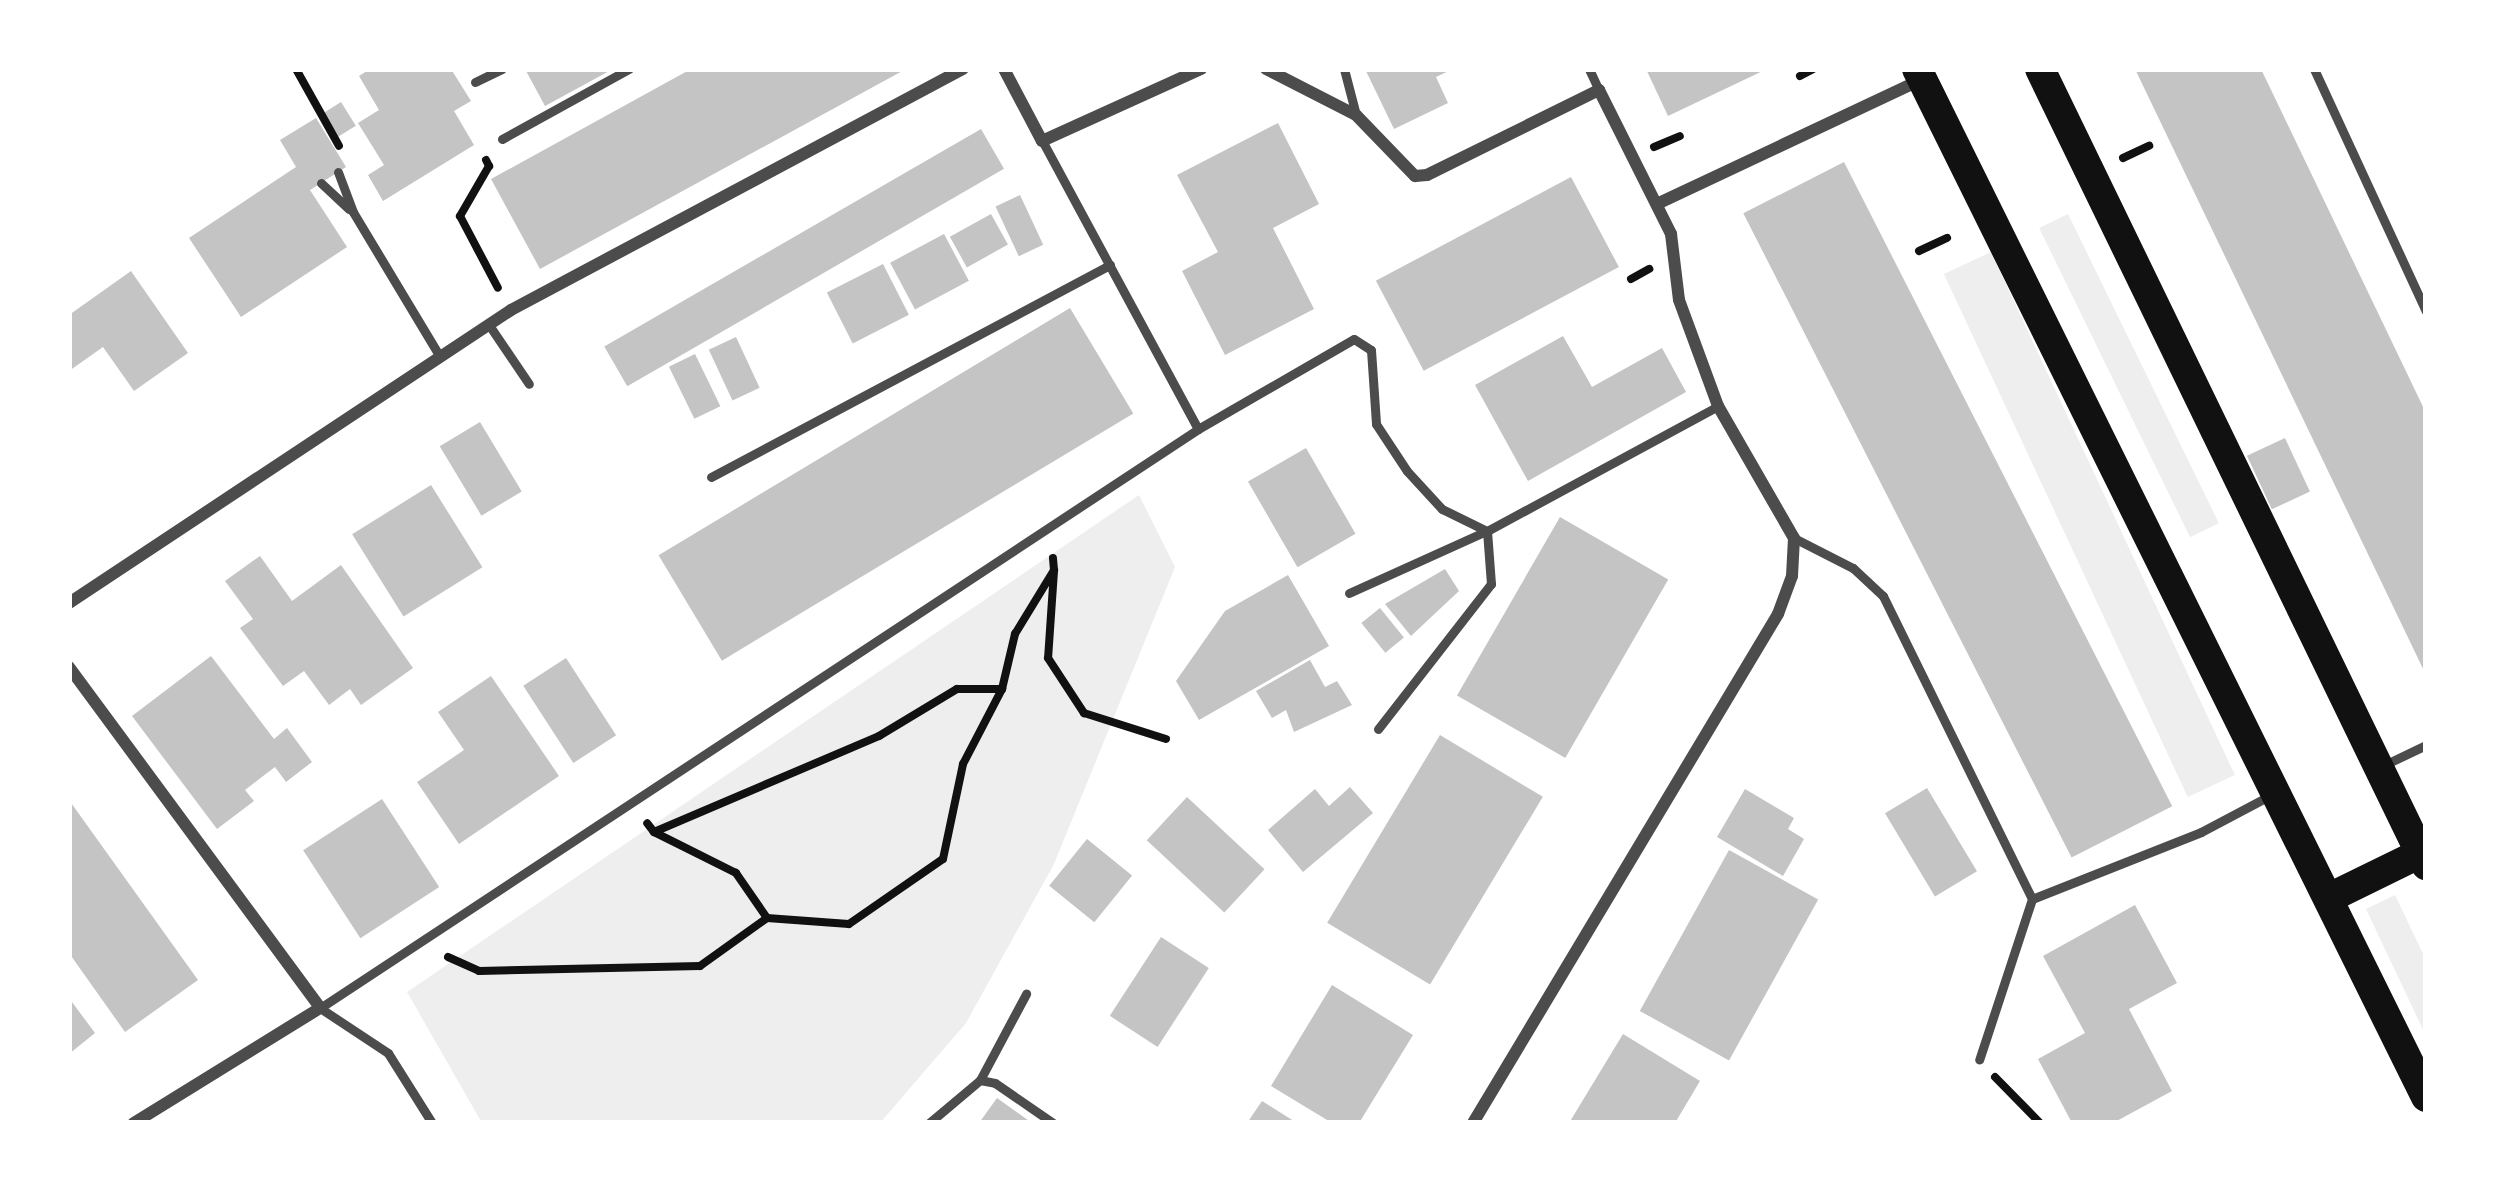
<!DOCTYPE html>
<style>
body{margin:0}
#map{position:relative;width:2495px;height:1192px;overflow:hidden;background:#fff;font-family:"Sofia Sans Condensed",sans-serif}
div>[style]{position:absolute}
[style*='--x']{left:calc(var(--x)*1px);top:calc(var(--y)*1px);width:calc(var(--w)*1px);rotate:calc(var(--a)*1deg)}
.green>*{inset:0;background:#eee;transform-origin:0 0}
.building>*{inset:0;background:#c4c4c4;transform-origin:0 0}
.path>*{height:8px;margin:-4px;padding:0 4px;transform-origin:4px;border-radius:4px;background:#111}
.service>*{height:9px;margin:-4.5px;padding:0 4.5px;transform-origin:4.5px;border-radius:4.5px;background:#4c4c4c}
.minor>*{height:12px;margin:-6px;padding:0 6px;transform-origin:6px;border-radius:6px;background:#4c4c4c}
.primary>*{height:30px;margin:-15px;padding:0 15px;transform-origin:15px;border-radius:15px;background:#111}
span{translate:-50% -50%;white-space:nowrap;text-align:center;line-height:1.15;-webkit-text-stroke:12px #fff;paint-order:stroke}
.frame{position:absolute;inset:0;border:72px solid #fff;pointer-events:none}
</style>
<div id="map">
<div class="green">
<i style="left:2068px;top:214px;width:344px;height:32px;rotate:64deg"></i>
<i style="left:1991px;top:252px;width:577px;height:52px;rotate:65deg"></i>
<i style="clip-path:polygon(1139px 495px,1175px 567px,1054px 864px,966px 1023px,880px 1123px,482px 1123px,407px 992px)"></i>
<i style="clip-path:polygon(2395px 895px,2426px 960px,2426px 1036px,2366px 909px)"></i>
</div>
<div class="building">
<i style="clip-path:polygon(370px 69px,451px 69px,471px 101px,454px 111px,474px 145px,383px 201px,368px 175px,384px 165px,358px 123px,379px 110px,359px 76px)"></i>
<i style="clip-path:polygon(525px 69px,613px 69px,545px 106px)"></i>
<i style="clip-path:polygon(691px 69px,906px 69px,540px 269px,491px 179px)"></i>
<i style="clip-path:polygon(1365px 69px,1453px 69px,1436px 77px,1448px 103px,1394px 129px)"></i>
<i style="clip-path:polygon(1646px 69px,1767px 69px,1668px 116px)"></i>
<i style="clip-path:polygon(2135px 69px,2261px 69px,2426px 413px,2426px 675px)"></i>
<i style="left:341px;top:102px;width:28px;height:21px;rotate:58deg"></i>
<i style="clip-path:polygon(316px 118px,346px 167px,310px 190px,347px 247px,241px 317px,189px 238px,296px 167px,280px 140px)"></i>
<i style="clip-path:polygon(1278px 123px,1319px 204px,1273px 228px,1314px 309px,1225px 355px,1182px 271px,1218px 252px,1177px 175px)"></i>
<i style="left:981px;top:129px;width:46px;height:435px;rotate:60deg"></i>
<i style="left:1844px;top:162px;width:723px;height:113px;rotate:63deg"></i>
<i style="left:1571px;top:177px;width:102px;height:221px;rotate:62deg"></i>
<i style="left:1020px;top:195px;width:55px;height:27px;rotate:65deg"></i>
<i style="left:991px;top:214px;width:35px;height:47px;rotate:61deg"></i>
<i style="left:944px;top:234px;width:53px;height:61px;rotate:62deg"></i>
<i style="left:883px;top:264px;width:57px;height:63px;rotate:63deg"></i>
<i style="clip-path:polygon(131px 271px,188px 353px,134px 391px,103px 347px,69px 371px,69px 315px)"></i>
<i style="left:1070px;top:308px;width:123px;height:480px;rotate:59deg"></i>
<i style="clip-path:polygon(1563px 336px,1592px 387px,1662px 348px,1686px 392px,1528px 481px,1475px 385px)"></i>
<i style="left:736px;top:337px;width:56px;height:30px;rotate:65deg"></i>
<i style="left:695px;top:354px;width:58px;height:29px;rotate:64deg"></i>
<i style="left:480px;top:422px;width:81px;height:47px;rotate:59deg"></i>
<i style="left:2285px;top:438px;width:59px;height:42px;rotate:65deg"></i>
<i style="left:1306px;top:448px;width:99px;height:67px;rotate:60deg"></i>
<i style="left:431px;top:485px;width:97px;height:93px;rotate:58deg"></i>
<i style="left:1560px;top:517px;width:125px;height:206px;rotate:30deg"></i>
<i style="clip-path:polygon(260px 556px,292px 601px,341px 565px,413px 668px,361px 705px,350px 689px,329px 705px,304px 671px,283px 686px,240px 628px,253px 619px,225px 581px)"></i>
<i style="clip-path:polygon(1445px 569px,1459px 591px,1411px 636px,1385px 604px)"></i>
<i style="clip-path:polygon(1288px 575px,1329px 646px,1199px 720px,1176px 681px,1225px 611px)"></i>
<i style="left:1380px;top:608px;width:38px;height:24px;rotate:51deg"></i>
<i style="clip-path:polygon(211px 656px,274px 739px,287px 728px,312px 762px,286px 782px,275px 767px,245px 790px,254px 801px,217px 829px,132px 716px)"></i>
<i style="left:566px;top:658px;width:92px;height:51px;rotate:57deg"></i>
<i style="clip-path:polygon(1310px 660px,1325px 687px,1337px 681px,1352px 705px,1294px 732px,1286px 710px,1272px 718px,1256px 691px)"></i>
<i style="clip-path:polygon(491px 676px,559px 776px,459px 844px,417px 782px,464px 750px,438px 712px)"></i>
<i style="left:1440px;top:735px;width:120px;height:219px;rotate:31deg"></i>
<i style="clip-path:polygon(1350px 787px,1373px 813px,1303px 872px,1268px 830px,1315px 789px,1329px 806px)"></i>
<i style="left:1927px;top:788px;width:97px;height:49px;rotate:59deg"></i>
<i style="clip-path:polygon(1745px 789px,1794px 818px,1788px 829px,1804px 839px,1783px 876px,1717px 837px)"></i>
<i style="left:1187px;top:797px;width:106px;height:59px;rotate:43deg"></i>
<i style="left:382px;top:799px;width:105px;height:94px;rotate:57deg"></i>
<i style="clip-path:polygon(69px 800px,198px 980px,125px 1032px,69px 953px)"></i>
<i style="left:1087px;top:839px;width:58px;height:60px;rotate:39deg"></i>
<i style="left:1729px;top:850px;width:102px;height:184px;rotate:29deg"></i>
<i style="clip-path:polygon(2135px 905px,2177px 983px,2129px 1009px,2172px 1091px,2113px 1123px,2072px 1123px,2038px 1059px,2085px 1033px,2043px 956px)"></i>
<i style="left:1161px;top:937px;width:57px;height:94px;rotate:33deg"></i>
<i style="clip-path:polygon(1332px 985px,1413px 1035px,1359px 1123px,1332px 1123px,1271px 1086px)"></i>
<i style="clip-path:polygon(69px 998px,95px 1033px,69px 1054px)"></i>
<i style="clip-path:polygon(1623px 1034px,1700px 1081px,1675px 1123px,1569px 1123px)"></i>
<i style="clip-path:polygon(997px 1098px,1032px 1123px,979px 1123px)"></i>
<i style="clip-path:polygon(1262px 1101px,1297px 1123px,1247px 1123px)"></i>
</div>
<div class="path">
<i style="--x:296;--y:69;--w:88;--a:60.8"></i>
<i style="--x:1800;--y:76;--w:15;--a:-28"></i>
<i style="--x:1654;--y:147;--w:28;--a:-23"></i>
<i style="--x:2123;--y:158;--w:29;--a:-25"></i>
<i style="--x:486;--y:160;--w:7;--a:63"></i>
<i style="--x:489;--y:166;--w:58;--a:120.1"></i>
<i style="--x:460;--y:216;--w:81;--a:62.2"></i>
<i style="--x:1919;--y:251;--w:31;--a:-25"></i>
<i style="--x:1631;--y:279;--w:21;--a:-29"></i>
<i style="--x:1054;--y:571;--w:87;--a:93.9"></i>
<i style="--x:1048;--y:658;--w:66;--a:56.8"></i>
<i style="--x:1084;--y:713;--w:86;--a:17.6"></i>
<i style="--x:654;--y:832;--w:245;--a:-23.1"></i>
<i style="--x:879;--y:736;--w:91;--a:-31.1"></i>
<i style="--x:957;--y:689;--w:45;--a:0"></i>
<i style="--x:767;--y:918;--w:82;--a:4.2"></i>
<i style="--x:849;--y:924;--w:114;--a:-34.7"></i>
<i style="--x:943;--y:859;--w:97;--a:-78.1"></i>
<i style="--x:963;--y:764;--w:85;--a:-62.5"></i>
<i style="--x:1002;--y:689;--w:57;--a:-76.7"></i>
<i style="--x:1015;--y:634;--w:75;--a:-58.6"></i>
<i style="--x:1054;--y:570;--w:12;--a:-95"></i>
<i style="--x:448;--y:957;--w:34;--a:24"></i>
<i style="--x:479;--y:971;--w:221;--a:-1.3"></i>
<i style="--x:700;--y:966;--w:82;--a:-35.6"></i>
<i style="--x:767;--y:918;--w:55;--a:-124.6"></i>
<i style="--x:736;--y:873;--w:92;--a:-153.4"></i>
<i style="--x:654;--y:832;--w:11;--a:-128"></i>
<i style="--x:1995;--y:1077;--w:64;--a:45.6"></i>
</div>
<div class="service">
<i style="--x:1344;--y:69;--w:48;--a:75.4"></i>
<i style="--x:1589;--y:69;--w:23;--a:65"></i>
<i style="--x:2314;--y:69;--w:267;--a:65.2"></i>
<i style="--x:475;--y:82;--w:30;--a:-26"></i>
<i style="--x:502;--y:139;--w:145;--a:-28.9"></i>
<i style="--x:338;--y:172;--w:43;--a:69.4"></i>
<i style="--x:353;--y:212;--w:169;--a:59"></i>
<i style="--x:321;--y:183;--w:38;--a:43"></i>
<i style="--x:489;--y:325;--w:71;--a:55.9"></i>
<i style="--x:1198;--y:429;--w:180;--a:-30"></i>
<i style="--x:1354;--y:339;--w:20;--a:33"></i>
<i style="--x:1371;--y:350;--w:74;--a:86.1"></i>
<i style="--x:1376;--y:424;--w:56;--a:56.6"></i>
<i style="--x:1407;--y:471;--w:52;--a:47.4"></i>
<i style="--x:1442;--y:509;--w:50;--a:26.1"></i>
<i style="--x:711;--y:477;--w:452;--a:-28"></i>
<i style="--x:1794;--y:538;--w:66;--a:27"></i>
<i style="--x:1853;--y:568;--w:41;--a:43"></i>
<i style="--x:1883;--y:596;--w:338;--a:63.8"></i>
<i style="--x:2032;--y:899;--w:169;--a:108.2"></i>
<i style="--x:1349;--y:593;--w:150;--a:-24.3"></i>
<i style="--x:1378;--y:729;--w:184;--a:-52.1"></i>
<i style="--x:1491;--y:584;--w:53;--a:-94.3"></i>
<i style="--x:1487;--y:531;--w:263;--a:-28.4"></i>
<i style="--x:2382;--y:766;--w:49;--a:-25.5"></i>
<i style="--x:2032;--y:899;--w:182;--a:-21.6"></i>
<i style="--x:2201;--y:832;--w:77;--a:-27.9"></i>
<i style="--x:980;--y:1080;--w:98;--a:-61.9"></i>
<i style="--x:432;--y:1123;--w:83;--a:-122.2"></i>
<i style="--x:388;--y:1053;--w:82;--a:-146.5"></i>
<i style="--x:320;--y:1008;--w:1052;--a:-33.4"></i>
<i style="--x:1198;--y:429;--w:328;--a:-118.4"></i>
<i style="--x:929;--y:1123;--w:67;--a:-40.1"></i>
<i style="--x:980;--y:1080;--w:15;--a:11"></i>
<i style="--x:995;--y:1083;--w:70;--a:34.6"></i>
</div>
<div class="minor">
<i style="--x:1004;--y:69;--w:81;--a:62.2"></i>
<i style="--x:1042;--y:141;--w:175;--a:-24.4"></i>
<i style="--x:1266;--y:69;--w:101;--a:27.1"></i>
<i style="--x:1356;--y:115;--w:85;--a:46"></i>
<i style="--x:1415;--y:176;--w:12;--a:-5"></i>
<i style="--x:1427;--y:175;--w:192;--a:-26.3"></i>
<i style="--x:1599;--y:90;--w:161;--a:63.4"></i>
<i style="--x:1671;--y:234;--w:66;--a:83.1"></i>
<i style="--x:1679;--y:300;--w:113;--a:69.8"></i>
<i style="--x:1718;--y:406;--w:152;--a:60.1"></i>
<i style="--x:1794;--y:538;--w:38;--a:93"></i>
<i style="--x:1792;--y:576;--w:40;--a:110.2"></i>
<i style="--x:1778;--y:614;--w:593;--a:120.93"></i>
<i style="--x:1659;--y:203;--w:286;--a:-25.2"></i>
<i style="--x:69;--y:603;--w:530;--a:-33.54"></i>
<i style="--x:511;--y:310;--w:512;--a:-28.07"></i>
<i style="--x:69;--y:667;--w:423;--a:53.6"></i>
<i style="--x:320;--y:1008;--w:219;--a:148.3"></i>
</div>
<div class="primary">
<i style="--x:1917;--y:69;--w:1147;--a:63.66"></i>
<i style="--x:2040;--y:69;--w:885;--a:64.13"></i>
<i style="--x:2329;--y:898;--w:102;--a:-26.1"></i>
</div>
<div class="frame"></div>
</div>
